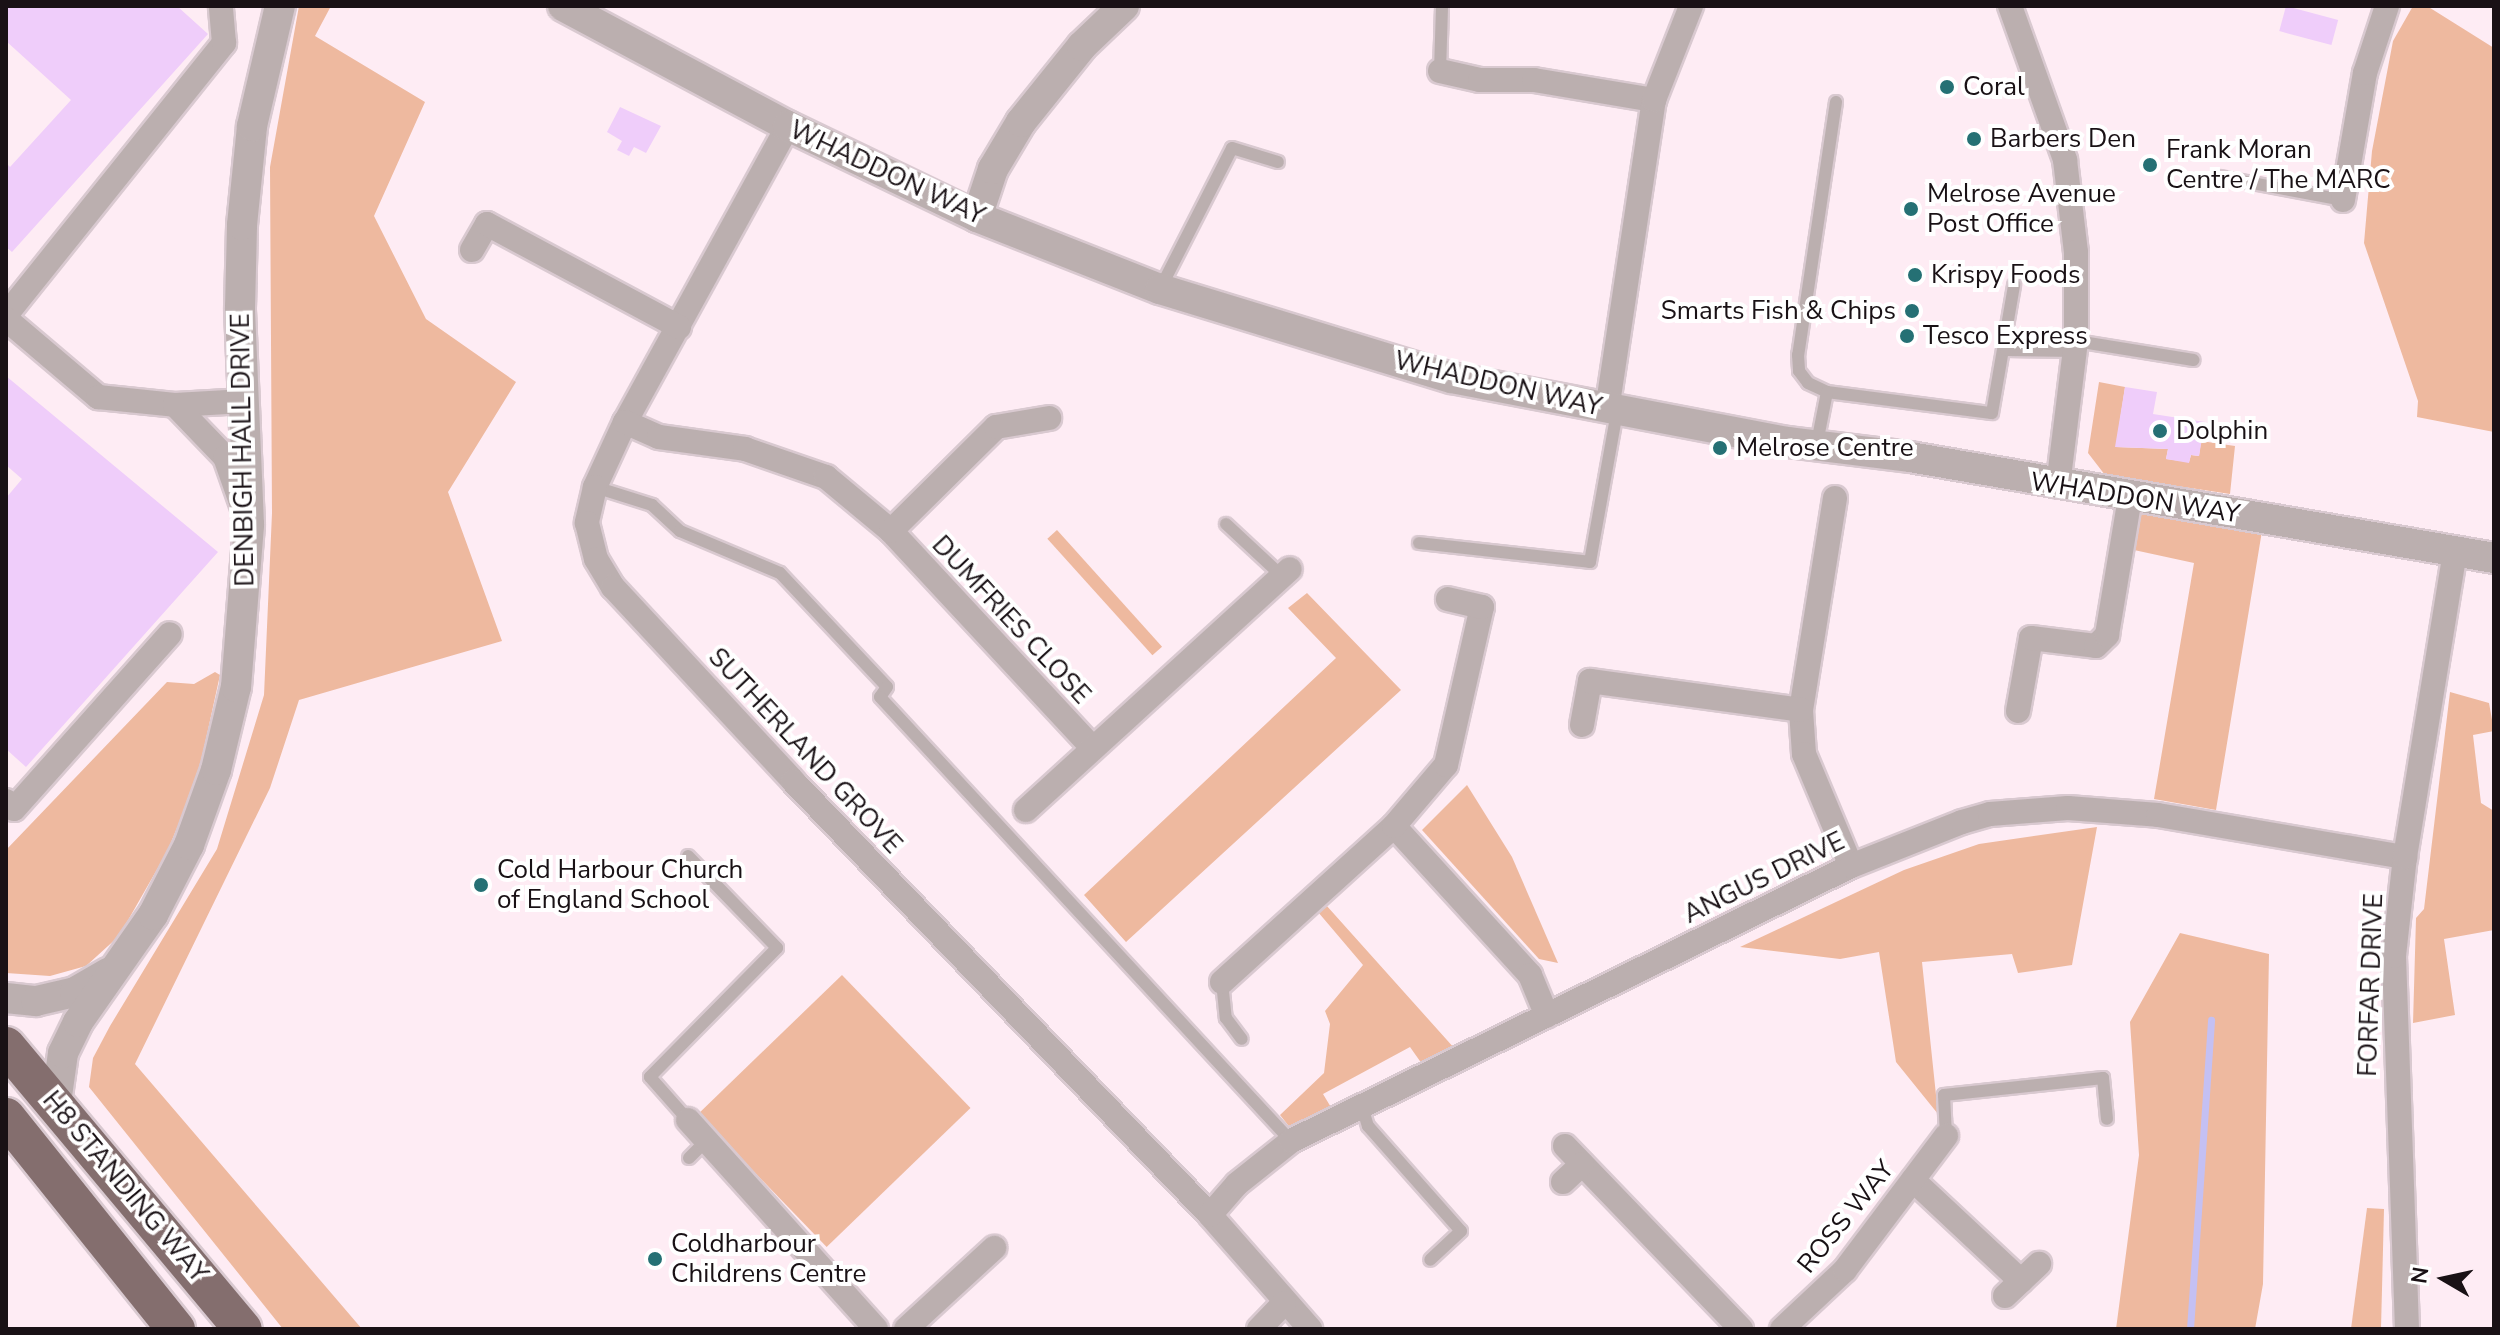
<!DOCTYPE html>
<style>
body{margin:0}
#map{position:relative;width:2500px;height:1335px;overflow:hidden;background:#feecf4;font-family:"Nunito Sans",sans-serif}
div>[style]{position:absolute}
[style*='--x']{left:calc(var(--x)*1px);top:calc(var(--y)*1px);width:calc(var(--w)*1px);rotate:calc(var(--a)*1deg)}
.green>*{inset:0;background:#eeb99f;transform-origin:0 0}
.stream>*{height:7px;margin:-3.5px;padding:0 3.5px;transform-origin:3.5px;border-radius:3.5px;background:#c4c0f3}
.building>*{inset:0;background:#efcdfa;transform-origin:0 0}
.roads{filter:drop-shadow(2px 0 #d9c9d0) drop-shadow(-2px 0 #d9c9d0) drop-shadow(0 2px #d9c9d0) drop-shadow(0 -2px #d9c9d0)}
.service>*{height:12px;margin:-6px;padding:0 6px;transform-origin:6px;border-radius:6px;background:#bbafaf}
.minor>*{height:24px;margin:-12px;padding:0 12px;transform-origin:12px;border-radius:12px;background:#bbafaf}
.tertiary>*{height:30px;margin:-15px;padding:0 15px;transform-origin:15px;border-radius:15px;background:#bbafaf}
.trunk>*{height:38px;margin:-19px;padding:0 19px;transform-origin:19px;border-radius:19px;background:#846e6e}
.dots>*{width:22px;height:22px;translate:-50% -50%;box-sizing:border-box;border:4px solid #fff;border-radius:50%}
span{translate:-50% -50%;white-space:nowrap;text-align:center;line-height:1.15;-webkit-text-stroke:8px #fff;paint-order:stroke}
.poi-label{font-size:26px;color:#191115}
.left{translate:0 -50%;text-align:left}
.right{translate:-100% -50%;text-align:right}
.street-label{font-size:26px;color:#191115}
.frame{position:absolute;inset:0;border:8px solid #191115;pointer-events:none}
.north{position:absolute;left:2404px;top:1239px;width:80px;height:80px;-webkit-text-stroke:6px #fff;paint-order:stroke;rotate:279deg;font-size:22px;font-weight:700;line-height:32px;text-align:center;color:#191115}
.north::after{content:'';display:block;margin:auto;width:28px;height:36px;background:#191115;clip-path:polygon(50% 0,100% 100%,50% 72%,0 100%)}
</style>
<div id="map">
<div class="green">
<i style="clip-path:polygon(299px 6px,331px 6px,315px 36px,425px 102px,374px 216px,426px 319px,516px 382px,448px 492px,502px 641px,299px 700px,270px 788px,135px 1064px,362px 1329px,283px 1329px,89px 1087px,93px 1058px,110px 1026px,217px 849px,264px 695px,272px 513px,270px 167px)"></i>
<i style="clip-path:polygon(2413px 6px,2427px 6px,2494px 48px,2494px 432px,2417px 417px,2418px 401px,2364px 243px,2372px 151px,2393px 41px)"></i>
<i style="clip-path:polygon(2099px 382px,2125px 387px,2116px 447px,2168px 449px,2166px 459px,2189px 462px,2191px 455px,2199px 456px,2201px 441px,2235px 446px,2230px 494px,2105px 475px,2088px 453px)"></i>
<i style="clip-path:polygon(2139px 510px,2262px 531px,2216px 810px,2154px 799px,2194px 563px,2134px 550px)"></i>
<i style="left:1057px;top:530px;width:157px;height:13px;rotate:48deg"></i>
<i style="clip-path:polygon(1307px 593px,1401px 690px,1126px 942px,1084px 895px,1336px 658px,1288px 608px)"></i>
<i style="clip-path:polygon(215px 672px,220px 675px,197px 780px,167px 852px,119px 936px,86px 966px,50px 976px,6px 973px,6px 850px,167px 682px,194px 684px)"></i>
<i style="clip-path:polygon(2450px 692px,2489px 703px,2494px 731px,2473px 735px,2481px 803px,2494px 811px,2494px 930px,2444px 939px,2455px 1015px,2413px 1023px,2416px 918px,2424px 909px)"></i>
<i style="clip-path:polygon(1467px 785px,1512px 857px,1558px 963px,1539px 959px,1422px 830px)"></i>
<i style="clip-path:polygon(2097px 827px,2072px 965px,2018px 973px,2012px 954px,1922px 962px,1938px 1114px,1896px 1062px,1879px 952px,1840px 959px,1740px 947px,1904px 870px,1979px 844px)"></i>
<i style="clip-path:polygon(1326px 905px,1455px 1049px,1422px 1064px,1410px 1047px,1323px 1094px,1332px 1109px,1292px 1130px,1280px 1115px,1324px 1073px,1330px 1024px,1325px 1011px,1363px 965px,1318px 912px)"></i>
<i style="clip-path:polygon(2180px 933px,2269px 954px,2263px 1284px,2255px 1329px,2116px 1329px,2139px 1155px,2130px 1022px)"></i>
<i style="left:842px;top:975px;width:185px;height:200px;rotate:46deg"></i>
<i style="clip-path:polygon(2367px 1208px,2384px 1209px,2381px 1329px,2351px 1329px)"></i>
</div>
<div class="stream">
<i style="--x:2190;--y:1329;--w:310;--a:-86.1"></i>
</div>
<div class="building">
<i style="clip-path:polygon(6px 6px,177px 6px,208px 34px,12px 252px,6px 247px,6px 163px,10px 167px,71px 100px,6px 41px)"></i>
<i style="left:2286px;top:6px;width:54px;height:26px;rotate:15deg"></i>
<i style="clip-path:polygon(620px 107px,661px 126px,646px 153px,634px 147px,629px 156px,617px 150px,622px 141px,607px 132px)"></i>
<i style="clip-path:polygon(6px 376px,218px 552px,26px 767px,6px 749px,6px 498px,22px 479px,6px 465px)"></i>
<i style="clip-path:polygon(2125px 387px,2157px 392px,2153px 414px,2205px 422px,2199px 456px,2191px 455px,2189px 463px,2166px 459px,2168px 449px,2115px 447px)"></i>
</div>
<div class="roads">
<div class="service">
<i style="--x:1440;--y:71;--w:65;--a:-88.2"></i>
<i style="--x:1836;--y:102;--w:256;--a:98.5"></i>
<i style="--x:1798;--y:355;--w:16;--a:86"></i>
<i style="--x:1799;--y:371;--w:15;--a:53"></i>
<i style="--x:1808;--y:383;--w:21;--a:25"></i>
<i style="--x:1827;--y:392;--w:166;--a:7.3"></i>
<i style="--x:1992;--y:413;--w:130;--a:-80.2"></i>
<i style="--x:2220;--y:177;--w:125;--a:10.6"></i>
<i style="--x:1160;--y:289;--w:158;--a:-62.9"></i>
<i style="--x:1232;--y:148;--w:48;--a:16.9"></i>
<i style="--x:2076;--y:341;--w:119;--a:9.2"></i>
<i style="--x:2006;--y:350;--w:70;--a:0.8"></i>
<i style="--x:1817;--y:443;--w:52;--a:-78.9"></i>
<i style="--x:595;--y:487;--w:60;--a:17.5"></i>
<i style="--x:652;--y:505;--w:38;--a:43"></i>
<i style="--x:680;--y:531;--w:108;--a:22.8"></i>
<i style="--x:780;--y:573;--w:156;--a:46.8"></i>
<i style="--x:887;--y:687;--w:12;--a:125"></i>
<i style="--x:880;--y:697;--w:605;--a:47.21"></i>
<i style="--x:1226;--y:524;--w:76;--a:42.9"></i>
<i style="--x:1419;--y:543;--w:172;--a:6.3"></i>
<i style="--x:1590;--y:562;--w:152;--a:-79.8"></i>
<i style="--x:688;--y:856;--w:128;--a:45.9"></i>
<i style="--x:777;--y:948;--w:181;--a:134.6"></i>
<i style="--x:650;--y:1077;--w:57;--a:48.5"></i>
<i style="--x:1222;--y:982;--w:36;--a:84"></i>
<i style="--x:1226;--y:1018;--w:26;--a:53"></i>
<i style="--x:1363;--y:1110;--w:17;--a:73"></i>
<i style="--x:1368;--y:1126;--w:140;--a:48.5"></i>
<i style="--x:1461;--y:1231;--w:42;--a:136.9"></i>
<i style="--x:1946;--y:1136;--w:41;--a:-92.8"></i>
<i style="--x:1944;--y:1095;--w:160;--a:-6.1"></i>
<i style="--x:2103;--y:1078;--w:41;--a:84.4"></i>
<i style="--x:689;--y:1158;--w:24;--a:-45"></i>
</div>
<div class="minor">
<i style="--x:2010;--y:6;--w:164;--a:70.3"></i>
<i style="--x:2065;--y:160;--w:93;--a:83.2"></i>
<i style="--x:2076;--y:252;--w:89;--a:90"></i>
<i style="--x:2076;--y:341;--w:146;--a:97.1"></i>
<i style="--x:1440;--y:71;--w:41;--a:12.7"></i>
<i style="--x:1480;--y:80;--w:54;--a:0"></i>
<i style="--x:1534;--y:80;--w:122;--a:9.5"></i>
<i style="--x:788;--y:126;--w:338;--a:118.8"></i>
<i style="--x:625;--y:422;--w:72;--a:114.8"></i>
<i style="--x:595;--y:487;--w:37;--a:103"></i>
<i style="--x:587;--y:523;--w:37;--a:76"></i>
<i style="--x:596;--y:559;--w:33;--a:59"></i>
<i style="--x:613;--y:587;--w:265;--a:47.1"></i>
<i style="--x:793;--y:781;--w:602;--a:46.14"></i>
<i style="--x:1210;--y:1215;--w:152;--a:48.7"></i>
<i style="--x:2343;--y:200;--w:129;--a:-80.2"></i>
<i style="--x:2365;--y:73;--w:71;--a:-71.8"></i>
<i style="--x:472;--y:250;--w:30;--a:-60"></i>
<i style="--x:487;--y:224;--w:218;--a:28.2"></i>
<i style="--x:6;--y:315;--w:349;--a:-51.3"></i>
<i style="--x:224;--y:43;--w:37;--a:-95"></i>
<i style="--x:6;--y:319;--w:121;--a:40.3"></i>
<i style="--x:98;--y:397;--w:77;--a:5.9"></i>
<i style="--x:175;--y:405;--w:70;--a:-3.3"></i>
<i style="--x:175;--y:405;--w:72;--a:46.1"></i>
<i style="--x:225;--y:457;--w:54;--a:70.6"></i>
<i style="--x:1607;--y:410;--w:314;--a:-81.4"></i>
<i style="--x:1654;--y:100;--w:101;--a:-68.5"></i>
<i style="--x:625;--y:422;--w:37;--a:24"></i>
<i style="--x:659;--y:437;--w:87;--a:7.9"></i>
<i style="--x:745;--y:449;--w:86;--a:19.1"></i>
<i style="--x:826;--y:477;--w:85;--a:39.7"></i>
<i style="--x:891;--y:531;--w:294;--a:47.1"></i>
<i style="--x:1835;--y:498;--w:215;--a:99.1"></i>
<i style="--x:1801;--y:710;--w:44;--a:86.1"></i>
<i style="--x:1804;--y:754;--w:121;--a:67.2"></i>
<i style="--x:891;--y:531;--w:148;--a:-44.7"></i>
<i style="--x:996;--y:427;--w:54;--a:-9.6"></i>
<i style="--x:2018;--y:711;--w:74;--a:-79.9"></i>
<i style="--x:2031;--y:638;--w:65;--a:7"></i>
<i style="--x:2096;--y:646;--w:16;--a:-45"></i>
<i style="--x:2107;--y:635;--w:140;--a:-80.5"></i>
<i style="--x:1582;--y:725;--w:45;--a:-79.7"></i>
<i style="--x:1590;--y:681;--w:213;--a:7.8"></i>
<i style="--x:6;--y:801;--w:11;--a:45"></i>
<i style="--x:14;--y:809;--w:234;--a:-48.3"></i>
<i style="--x:1026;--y:810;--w:357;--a:-42.4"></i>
<i style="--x:1394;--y:826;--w:202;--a:47.6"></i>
<i style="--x:1530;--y:975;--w:44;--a:67.5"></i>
<i style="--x:1222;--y:982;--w:232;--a:-42.2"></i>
<i style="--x:1394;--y:826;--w:80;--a:-49.6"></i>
<i style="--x:1446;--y:765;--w:162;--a:-77.2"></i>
<i style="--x:1482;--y:607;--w:35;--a:-167"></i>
<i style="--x:688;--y:1120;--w:281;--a:48"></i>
<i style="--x:1565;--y:1146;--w:254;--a:46.1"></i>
<i style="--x:1913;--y:1180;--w:148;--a:43.1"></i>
<i style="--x:1563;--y:1182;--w:26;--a:-43"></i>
<i style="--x:1210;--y:1215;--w:41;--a:-48.9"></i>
<i style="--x:1237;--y:1184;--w:69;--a:-38.5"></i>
<i style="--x:1291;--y:1141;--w:624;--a:-26.15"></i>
<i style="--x:1851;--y:866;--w:119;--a:-21.6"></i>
<i style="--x:1962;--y:822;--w:29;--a:-16"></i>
<i style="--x:1990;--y:814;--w:78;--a:-4.4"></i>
<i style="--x:2068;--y:808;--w:90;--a:4.4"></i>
<i style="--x:2158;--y:815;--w:251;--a:9.7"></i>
<i style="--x:2005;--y:1296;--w:47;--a:-43.3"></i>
<i style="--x:906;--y:1329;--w:120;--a:-42.6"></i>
<i style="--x:1259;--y:1329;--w:36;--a:-46"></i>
<i style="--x:1782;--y:1329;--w:86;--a:-43.1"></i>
<i style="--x:1845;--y:1270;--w:168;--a:-53"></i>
<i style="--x:2407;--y:1329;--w:373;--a:-92"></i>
<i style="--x:2394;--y:956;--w:100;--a:-83.7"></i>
<i style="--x:2405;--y:857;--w:310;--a:-80.7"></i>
</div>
<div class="tertiary">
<i style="--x:563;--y:6;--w:255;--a:28.1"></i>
<i style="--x:788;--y:126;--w:210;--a:25.7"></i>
<i style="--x:977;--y:217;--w:197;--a:21.5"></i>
<i style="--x:1160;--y:289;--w:305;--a:17"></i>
<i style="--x:1452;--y:378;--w:342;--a:10.8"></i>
<i style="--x:1788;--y:442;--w:123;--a:7"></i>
<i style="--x:1910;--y:457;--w:593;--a:9.81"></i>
<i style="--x:977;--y:217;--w:51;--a:-71.6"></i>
<i style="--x:993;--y:169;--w:55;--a:-59.2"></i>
<i style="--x:1021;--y:122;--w:97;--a:-51.2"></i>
<i style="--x:1082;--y:46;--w:58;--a:-43.6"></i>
<i style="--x:6;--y:998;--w:30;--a:6"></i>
<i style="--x:36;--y:1001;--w:40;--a:-13"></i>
<i style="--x:75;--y:992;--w:39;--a:-30"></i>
<i style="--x:56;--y:1103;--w:50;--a:-82"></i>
<i style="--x:63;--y:1053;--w:34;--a:-64"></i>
<i style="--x:78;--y:1022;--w:131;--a:-55"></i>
<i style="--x:153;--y:915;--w:79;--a:-62.8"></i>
<i style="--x:189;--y:845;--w:80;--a:-70.2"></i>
<i style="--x:216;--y:770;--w:85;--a:-76.5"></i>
<i style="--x:236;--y:687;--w:163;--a:-85.4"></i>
<i style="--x:249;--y:525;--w:217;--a:-92.4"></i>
<i style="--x:240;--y:308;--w:83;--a:-88.6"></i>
<i style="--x:242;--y:225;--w:100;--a:-84.2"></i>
<i style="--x:252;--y:126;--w:123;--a:-76.9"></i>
</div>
<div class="trunk">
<i style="--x:6;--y:1046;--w:369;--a:50.1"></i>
<i style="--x:6;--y:1117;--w:272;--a:51.3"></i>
</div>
</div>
<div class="dots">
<i style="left:1947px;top:87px;background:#257074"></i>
<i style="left:1974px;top:139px;background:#257074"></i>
<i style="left:2150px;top:165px;background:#257074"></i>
<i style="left:1911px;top:209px;background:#257074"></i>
<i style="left:1915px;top:275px;background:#257074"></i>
<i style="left:1912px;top:311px;background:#257074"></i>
<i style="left:1907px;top:336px;background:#257074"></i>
<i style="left:2160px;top:431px;background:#257074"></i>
<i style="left:1720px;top:448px;background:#257074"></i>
<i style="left:481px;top:885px;background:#257074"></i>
<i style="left:655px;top:1259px;background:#257074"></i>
</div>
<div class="poi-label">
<span class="left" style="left:1963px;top:87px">Coral</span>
<span class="left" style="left:1990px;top:139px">Barbers Den</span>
<span class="left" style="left:2166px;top:165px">Frank Moran<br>Centre / The MARC</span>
<span class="left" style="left:1927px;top:209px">Melrose Avenue<br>Post Office</span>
<span class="left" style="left:1931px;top:275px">Krispy Foods</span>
<span class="right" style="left:1896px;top:311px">Smarts Fish &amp; Chips</span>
<span class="left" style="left:1923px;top:336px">Tesco Express</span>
<span class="left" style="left:2176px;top:431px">Dolphin</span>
<span class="left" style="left:1736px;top:448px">Melrose Centre</span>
<span class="left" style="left:497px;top:885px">Cold Harbour Church<br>of England School</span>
<span class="left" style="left:671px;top:1259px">Coldharbour<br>Childrens Centre</span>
</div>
<div class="street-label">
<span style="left:887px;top:173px;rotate:25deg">WHADDON WAY</span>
<span style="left:1498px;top:384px;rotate:13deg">WHADDON WAY</span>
<span style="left:243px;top:450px;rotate:-91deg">DENBIGH HALL DRIVE</span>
<span style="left:2135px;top:498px;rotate:9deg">WHADDON WAY</span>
<span style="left:1011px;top:620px;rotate:47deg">DUMFRIES CLOSE</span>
<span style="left:805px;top:751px;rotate:47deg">SUTHERLAND GROVE</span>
<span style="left:1764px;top:878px;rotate:-26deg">ANGUS DRIVE</span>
<span style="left:2371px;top:985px;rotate:-88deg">FORFAR DRIVE</span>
<span style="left:125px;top:1187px;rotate:50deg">H8 STANDING WAY</span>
<span style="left:1846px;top:1217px;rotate:-51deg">ROSS WAY</span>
</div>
<div class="frame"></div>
<div class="north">N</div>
</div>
